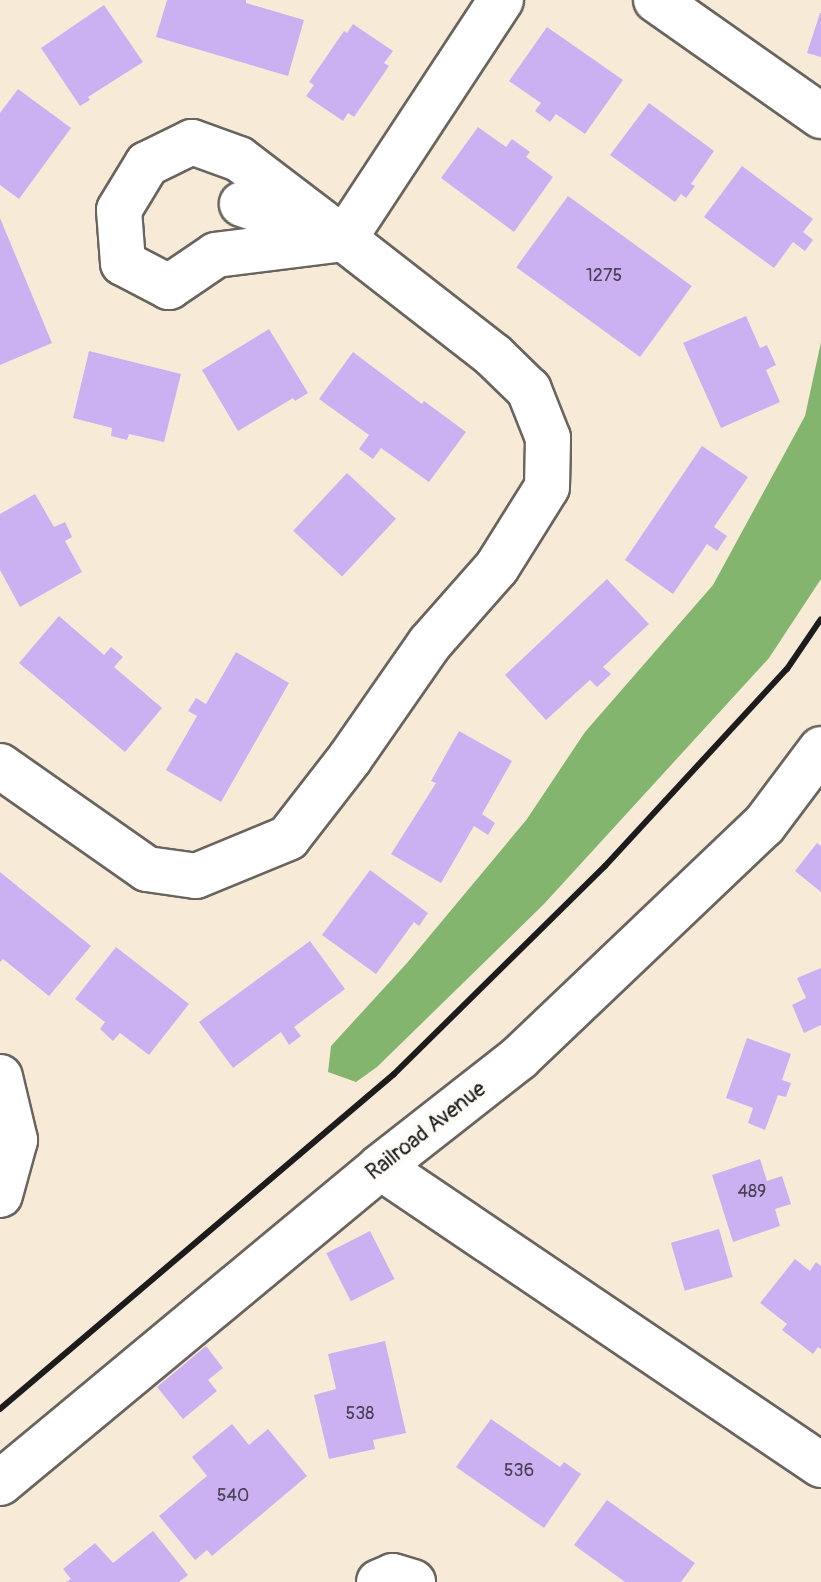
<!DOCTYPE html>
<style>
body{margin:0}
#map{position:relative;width:821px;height:1582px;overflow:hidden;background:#f7ebd8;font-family:Pangolin,sans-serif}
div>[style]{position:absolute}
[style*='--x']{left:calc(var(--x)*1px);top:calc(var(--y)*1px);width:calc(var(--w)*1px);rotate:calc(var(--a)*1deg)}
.forest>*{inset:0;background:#84b56f}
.building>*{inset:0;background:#cbb1f2;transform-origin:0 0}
.roads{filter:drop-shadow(2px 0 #69645e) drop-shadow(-2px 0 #69645e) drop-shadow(0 2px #69645e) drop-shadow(0 -2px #69645e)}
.minor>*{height:44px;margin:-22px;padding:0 22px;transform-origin:22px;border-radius:22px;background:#fff}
.rail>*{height:6px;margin:-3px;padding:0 3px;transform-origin:3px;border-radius:3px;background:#1c1c1c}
span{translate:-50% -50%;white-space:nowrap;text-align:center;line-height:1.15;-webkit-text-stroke:8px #fdfcf7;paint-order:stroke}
.number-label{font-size:18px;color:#484152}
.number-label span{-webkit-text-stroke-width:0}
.street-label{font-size:22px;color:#1c1c1c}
</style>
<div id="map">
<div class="forest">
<i style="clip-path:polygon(821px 342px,821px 579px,769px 658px,544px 904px,377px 1067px,356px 1082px,328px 1072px,331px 1046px,407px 963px,527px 819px,585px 732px,713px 585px,805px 416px)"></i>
</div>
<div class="building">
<i style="clip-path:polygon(167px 0,246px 0,246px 3px,304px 20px,288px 76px,156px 37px)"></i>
<i style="clip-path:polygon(104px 5px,143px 62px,88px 97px,90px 100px,80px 106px,41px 48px)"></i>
<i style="clip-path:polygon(820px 13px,821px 13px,821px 57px,807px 53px)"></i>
<i style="clip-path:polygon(353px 24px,393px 51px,384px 63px,389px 66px,354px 117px,348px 113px,343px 121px,306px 96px,314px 85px,309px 82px,344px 31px,347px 33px)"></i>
<i style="clip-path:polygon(547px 27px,623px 80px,585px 134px,556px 114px,550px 122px,535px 111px,541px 103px,509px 81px)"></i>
<i style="clip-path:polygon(18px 89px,71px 128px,19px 199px,0 185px,0 113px)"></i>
<i style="clip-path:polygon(649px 103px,714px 151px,691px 184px,695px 186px,686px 198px,681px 194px,675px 202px,610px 155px)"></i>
<i style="clip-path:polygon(478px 127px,506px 147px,512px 139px,530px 152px,526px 157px,553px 177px,514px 232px,441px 178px)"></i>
<i style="clip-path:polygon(742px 166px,813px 219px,803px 232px,813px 240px,805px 251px,793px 242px,774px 268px,704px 217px)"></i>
<i style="left:568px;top:196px;width:153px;height:88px;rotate:36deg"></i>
<i style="clip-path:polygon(0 218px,52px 343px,0 365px)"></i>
<i style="clip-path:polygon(746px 316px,760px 348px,767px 345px,776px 365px,766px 370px,780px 402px,721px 428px,683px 343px)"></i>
<i style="clip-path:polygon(269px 329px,308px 393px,295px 401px,293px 398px,238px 431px,202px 370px)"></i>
<i style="clip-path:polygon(89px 351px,181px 374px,164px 442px,129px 434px,127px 440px,111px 436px,112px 428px,73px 418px)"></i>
<i style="clip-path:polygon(353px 352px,422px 404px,424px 401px,466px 432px,429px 482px,381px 448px,373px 459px,359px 449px,369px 435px,319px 399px)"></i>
<i style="clip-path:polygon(702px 446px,748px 477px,714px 527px,727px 536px,717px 551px,707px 544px,673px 594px,625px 560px)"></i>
<i style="left:347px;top:473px;width:67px;height:79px;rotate:43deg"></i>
<i style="clip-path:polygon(35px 494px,54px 527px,65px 522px,72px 537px,65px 541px,82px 572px,20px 607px,0 570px,0 514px)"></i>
<i style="clip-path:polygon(607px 579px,649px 624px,603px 667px,611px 674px,597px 687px,590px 680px,546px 720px,505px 675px)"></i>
<i style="clip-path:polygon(59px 616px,104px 655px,111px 647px,123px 657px,114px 667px,162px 708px,125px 752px,19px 663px)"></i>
<i style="clip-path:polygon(236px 652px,289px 683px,221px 802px,166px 770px,197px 716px,188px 711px,196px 698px,206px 704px)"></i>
<i style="clip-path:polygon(459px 731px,512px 761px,482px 814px,495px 823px,488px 835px,474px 826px,441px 883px,391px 854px,436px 783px,431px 781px)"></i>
<i style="clip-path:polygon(817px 843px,821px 846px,821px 892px,795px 871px)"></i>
<i style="clip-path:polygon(370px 870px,428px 913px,419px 926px,414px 922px,376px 974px,322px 935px)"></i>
<i style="clip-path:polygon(0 872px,91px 946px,49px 996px,3px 959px,0 962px)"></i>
<i style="clip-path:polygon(310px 941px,345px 989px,294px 1027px,301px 1036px,289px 1045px,281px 1032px,233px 1068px,199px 1022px)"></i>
<i style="clip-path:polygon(116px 947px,189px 1004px,149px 1055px,120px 1033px,113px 1041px,100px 1029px,105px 1022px,75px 999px)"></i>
<i style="clip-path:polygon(821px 968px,821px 1025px,804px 1033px,792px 1005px,806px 998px,797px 978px)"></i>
<i style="clip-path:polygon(747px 1038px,791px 1054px,782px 1080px,791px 1083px,786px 1097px,778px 1095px,765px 1130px,748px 1123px,753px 1108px,726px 1098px)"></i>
<i style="clip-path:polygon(760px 1159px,767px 1181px,782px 1176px,791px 1204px,775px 1209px,780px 1226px,733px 1242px,712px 1175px)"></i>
<i style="left:719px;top:1229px;width:50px;height:50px;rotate:74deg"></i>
<i style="left:370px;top:1231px;width:54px;height:49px;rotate:63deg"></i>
<i style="clip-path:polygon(795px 1259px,810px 1271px,816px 1262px,821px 1266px,821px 1349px,818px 1347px,813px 1354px,782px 1330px,787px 1324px,760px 1303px)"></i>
<i style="clip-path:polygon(385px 1341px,406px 1433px,373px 1440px,375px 1449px,329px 1459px,314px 1395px,336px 1389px,328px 1354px)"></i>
<i style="clip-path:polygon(206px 1346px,223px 1368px,208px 1380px,217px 1391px,183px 1419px,157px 1387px)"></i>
<i style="clip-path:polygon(491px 1419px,560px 1467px,564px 1462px,581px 1474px,544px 1528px,456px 1467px)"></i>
<i style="clip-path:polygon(232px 1424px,249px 1445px,268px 1429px,307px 1476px,212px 1556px,207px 1550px,195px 1560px,159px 1516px,207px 1476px,192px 1457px)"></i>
<i style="clip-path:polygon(607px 1500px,695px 1563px,681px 1582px,625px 1582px,574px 1545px)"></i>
<i style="clip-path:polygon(153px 1531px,188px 1575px,179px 1582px,66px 1582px,71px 1579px,63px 1569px,95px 1543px,113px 1563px)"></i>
</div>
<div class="roads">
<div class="minor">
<i style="--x:656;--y:0;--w:202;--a:35.1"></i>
<i style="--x:192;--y:142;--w:50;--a:19.9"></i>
<i style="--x:239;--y:159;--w:132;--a:37.3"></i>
<i style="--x:344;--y:239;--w:129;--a:172.9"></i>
<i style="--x:216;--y:255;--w:57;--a:145.8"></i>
<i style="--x:169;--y:287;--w:52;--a:-152.4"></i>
<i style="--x:123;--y:263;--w:53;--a:-94.3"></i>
<i style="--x:119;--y:210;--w:54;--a:-58.7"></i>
<i style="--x:147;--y:164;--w:50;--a:-26.1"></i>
<i style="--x:344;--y:239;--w:286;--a:-56.7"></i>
<i style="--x:0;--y:766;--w:179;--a:35"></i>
<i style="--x:147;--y:869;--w:49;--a:8.1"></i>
<i style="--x:196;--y:876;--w:100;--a:-22.4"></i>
<i style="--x:288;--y:838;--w:101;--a:-52.2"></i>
<i style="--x:350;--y:758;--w:140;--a:-55.2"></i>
<i style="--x:430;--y:643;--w:101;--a:-48.6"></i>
<i style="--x:497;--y:567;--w:94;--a:-58"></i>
<i style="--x:547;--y:487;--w:49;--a:-88.8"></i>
<i style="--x:548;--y:438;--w:52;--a:-111.6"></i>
<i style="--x:529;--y:390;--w:50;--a:-135.8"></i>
<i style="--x:493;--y:355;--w:189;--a:-142.1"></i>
<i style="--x:344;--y:239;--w:108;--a:-161.1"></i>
<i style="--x:0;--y:1077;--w:65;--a:76.6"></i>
<i style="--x:15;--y:1140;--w:57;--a:105.3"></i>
<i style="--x:380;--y:1167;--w:532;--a:34.05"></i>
<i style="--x:0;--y:1483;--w:494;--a:-39.7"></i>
<i style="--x:380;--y:1167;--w:177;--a:-38.1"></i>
<i style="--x:519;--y:1058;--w:338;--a:-43.6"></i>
<i style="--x:764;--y:825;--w:95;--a:-53.1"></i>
<i style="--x:379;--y:1582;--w:15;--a:-23"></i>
<i style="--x:393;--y:1576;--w:21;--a:17"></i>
</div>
</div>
<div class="rail">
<i style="--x:0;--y:1409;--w:517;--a:-40.37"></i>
<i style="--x:394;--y:1074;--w:296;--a:-44.6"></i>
<i style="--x:605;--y:866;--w:268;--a:-47.3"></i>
<i style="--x:787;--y:669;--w:60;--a:-55.8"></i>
</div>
<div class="number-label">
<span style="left:604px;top:276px">1275</span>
<span style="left:752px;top:1192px">489</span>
<span style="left:360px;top:1414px">538</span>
<span style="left:519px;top:1471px">536</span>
<span style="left:233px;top:1496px">540</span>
</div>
<div class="street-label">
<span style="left:426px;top:1131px;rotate:-38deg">Railroad Avenue</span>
</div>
</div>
